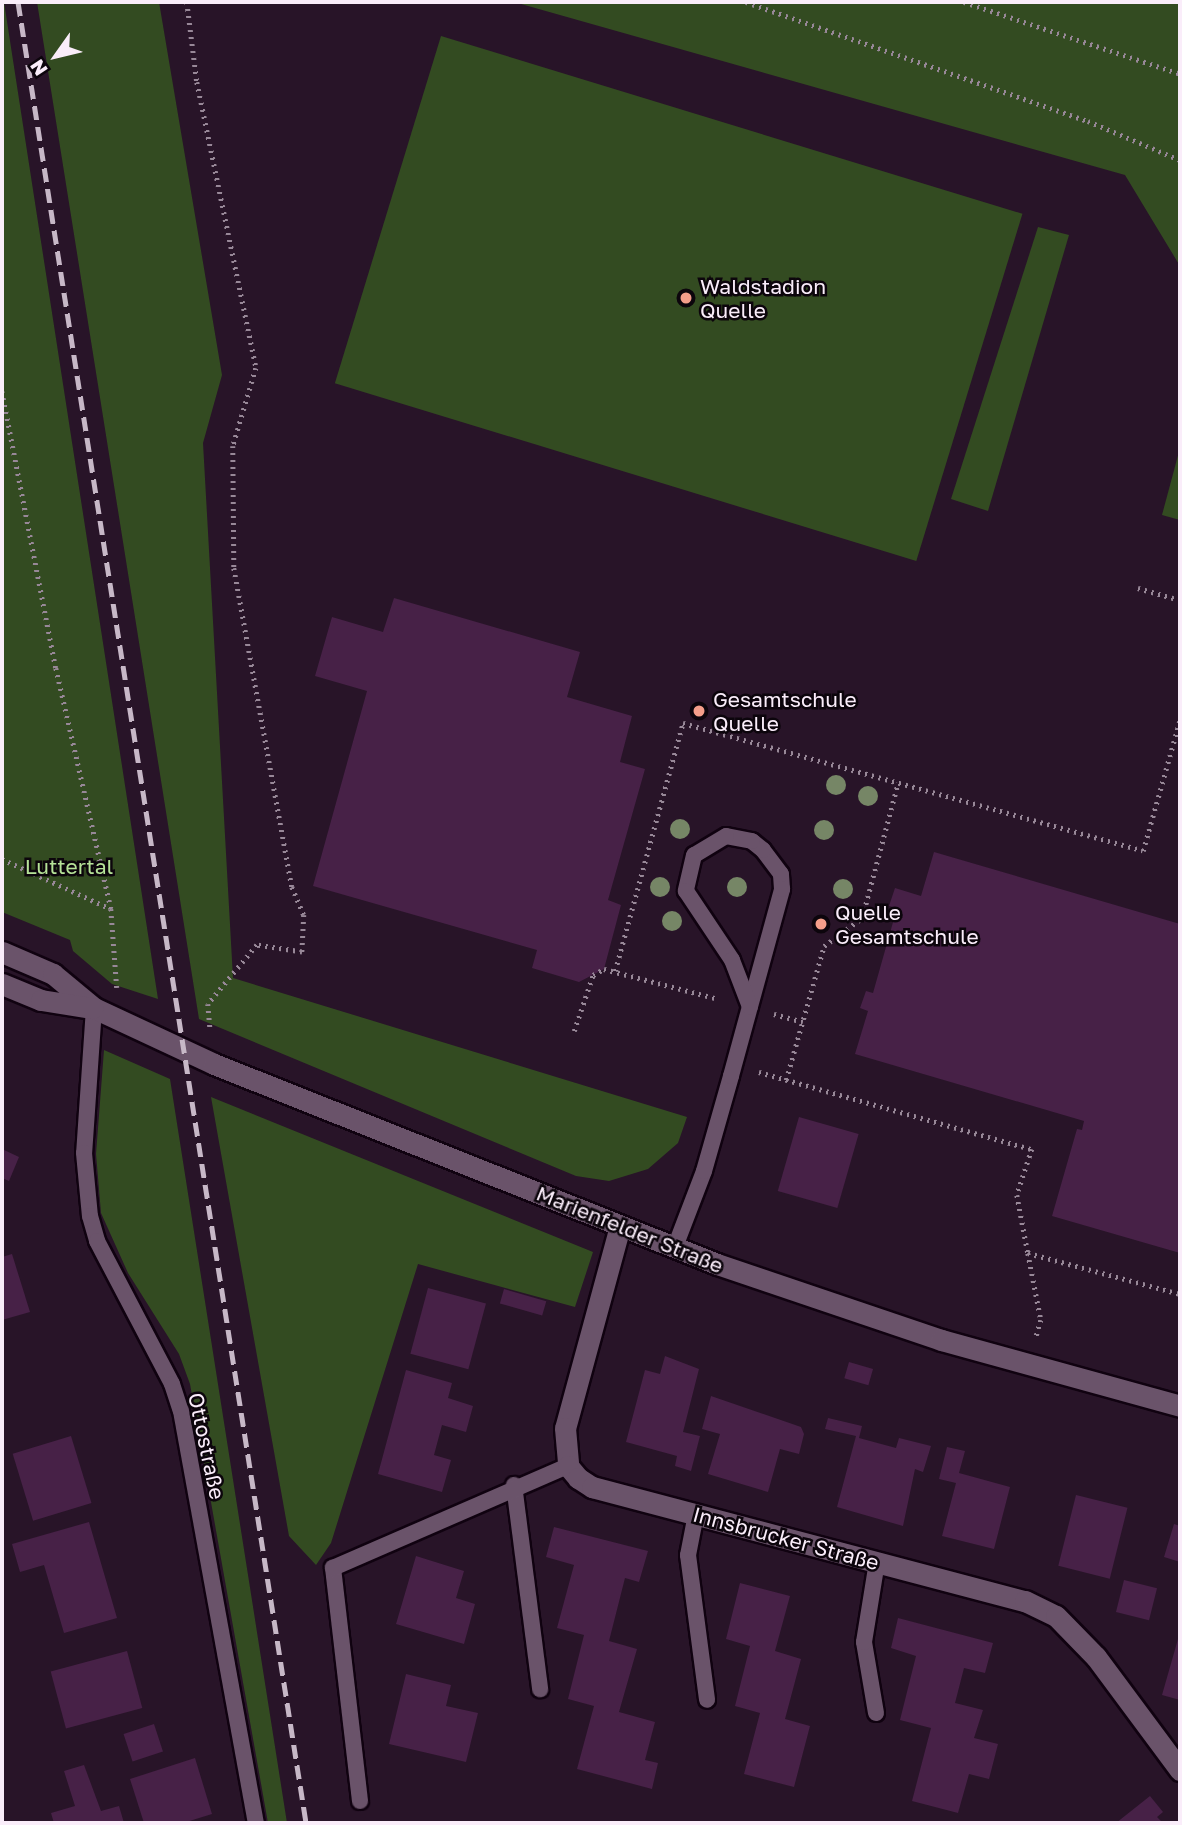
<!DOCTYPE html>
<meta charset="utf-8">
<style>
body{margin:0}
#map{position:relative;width:1182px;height:1825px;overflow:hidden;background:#281428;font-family:"Golos Text",sans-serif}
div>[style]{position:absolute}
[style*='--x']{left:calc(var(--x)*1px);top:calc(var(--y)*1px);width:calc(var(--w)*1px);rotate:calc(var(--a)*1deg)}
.green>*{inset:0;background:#334b21;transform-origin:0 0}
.building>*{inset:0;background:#472147;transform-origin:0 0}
.path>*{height:4.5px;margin-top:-2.25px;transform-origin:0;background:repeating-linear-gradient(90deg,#988898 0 2px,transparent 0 7px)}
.roads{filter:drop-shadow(2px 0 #100210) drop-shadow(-2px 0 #100210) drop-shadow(0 2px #100210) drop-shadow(0 -2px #100210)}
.lane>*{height:16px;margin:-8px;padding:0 8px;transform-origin:8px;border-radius:8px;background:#6a536a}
.street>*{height:21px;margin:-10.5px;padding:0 10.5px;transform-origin:10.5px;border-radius:10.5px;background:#6a536a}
.rail>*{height:5px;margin-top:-2.5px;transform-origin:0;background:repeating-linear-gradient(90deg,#c7b8c7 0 14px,transparent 0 21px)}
.trees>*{width:20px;height:20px;margin:-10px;border-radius:50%;background:#768666}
.dots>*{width:19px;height:19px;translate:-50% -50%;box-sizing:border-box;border:4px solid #0c050c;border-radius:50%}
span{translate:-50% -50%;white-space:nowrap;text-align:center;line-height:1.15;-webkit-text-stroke:5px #0c050c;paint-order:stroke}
.poi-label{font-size:21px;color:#faedfa}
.left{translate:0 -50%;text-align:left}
.park-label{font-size:21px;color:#b6e398}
.street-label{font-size:21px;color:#faedfa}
.frame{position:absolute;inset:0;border:4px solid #faedfa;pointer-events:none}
.north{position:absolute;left:21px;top:21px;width:70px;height:70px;-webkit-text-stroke:5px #0c050c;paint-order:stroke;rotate:236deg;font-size:19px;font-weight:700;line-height:28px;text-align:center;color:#faedfa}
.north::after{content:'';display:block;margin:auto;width:24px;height:32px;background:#faedfa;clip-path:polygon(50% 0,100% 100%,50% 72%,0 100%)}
</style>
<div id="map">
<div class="green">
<i style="clip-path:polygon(2px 2px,4px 2px,158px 999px,112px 984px,73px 951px,70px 940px,2px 912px)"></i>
<i style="clip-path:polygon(37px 2px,159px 2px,222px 375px,203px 443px,233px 978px,687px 1117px,678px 1143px,648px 1169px,609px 1181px,576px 1176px,199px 1019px)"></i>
<i style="clip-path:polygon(514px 2px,1180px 2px,1180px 266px,1125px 175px)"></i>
<i style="left:441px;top:36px;width:608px;height:363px;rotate:17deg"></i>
<i style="clip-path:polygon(1038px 227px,1069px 235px,988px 511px,951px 499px)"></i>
<i style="clip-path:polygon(1180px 448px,1180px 520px,1162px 515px)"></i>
<i style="clip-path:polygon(104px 1050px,170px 1079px,287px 1823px,268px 1823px,190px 1384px,179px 1354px,128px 1273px,101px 1213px,96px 1154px)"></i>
<i style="clip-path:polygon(211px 1097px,593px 1252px,575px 1307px,418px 1264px,331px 1543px,316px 1565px,289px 1536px)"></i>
</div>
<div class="building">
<i style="clip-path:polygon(394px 598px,580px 652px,567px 697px,632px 716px,620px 762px,645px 769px,608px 900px,621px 905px,604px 969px,579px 982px,532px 968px,537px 950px,313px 886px,367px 691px,315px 676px,332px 617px,383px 632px)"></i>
<i style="clip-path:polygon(934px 852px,1180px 924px,1180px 1253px,1052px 1216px,1077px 1129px,1082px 1130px,1084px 1121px,855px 1054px,868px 1011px,860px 1008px,866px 991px,873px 993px,897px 908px,889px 906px,895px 888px,921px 896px)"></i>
<i style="left:799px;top:1117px;width:62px;height:77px;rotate:16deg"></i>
<i style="clip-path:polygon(2px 1149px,19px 1157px,9px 1181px,2px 1178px)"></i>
<i style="clip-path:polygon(12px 1254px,30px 1312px,2px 1320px,2px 1257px)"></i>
<i style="left:428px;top:1288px;width:60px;height:68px;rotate:15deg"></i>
<i style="left:504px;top:1289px;width:44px;height:15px;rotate:16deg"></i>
<i style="clip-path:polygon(665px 1356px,699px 1369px,683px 1432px,700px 1436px,691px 1471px,675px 1466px,677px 1456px,626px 1442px,645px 1370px,660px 1374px)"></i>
<i style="left:849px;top:1362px;width:25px;height:17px;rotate:16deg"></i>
<i style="clip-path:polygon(406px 1370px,452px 1383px,448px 1398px,473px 1406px,466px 1432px,442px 1425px,434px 1455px,451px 1460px,442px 1492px,378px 1474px)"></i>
<i style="clip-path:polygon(711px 1396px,801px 1427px,804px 1434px,799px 1454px,780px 1449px,768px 1492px,708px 1474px,720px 1434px,702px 1429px)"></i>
<i style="clip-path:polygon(828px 1418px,862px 1426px,859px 1438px,896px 1448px,899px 1438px,931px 1446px,923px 1472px,915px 1469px,903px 1526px,837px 1507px,856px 1436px,825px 1429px)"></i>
<i style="left:71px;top:1436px;width:70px;height:61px;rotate:73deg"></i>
<i style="clip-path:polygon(947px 1447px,965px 1451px,959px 1473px,1010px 1487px,994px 1549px,942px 1536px,956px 1483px,939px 1479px)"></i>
<i style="left:1076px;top:1495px;width:53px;height:73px;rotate:14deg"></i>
<i style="clip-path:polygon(89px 1522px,117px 1618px,64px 1633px,44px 1565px,20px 1572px,12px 1544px)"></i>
<i style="clip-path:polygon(1174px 1524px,1180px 1526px,1180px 1562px,1164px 1557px)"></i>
<i style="clip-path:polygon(554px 1527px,648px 1551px,639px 1582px,625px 1578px,609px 1641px,637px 1649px,619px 1712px,655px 1722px,645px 1760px,658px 1763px,652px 1789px,577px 1769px,594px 1706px,568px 1699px,584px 1635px,557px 1628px,574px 1565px,546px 1557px)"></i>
<i style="clip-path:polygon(416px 1556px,464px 1571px,456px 1598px,475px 1604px,464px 1644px,396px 1624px)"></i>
<i style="left:1124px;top:1580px;width:34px;height:33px;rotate:14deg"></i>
<i style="clip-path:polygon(740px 1583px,790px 1596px,775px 1651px,801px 1659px,785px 1719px,810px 1726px,794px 1787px,744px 1774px,760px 1713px,735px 1706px,750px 1646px,726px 1639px)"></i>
<i style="clip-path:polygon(898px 1618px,993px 1643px,985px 1673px,964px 1668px,955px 1703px,983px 1710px,974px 1738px,998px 1744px,989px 1779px,969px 1774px,958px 1813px,912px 1801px,931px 1728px,900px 1720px,916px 1656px,891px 1648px)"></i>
<i style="clip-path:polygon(1180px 1632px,1180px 1700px,1162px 1695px)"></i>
<i style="left:127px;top:1651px;width:59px;height:79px;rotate:75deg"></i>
<i style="clip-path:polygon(406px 1674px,451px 1685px,446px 1706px,478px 1713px,466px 1762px,389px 1744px)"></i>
<i style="left:154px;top:1724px;width:29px;height:32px;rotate:72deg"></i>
<i style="clip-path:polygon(195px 1758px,212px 1814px,183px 1823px,144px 1823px,130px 1779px)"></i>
<i style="clip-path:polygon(84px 1765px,101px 1811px,119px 1806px,124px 1823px,54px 1823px,51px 1813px,75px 1806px,64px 1771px)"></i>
<i style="clip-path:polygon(1150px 1796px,1163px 1812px,1157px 1817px,1163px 1823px,1116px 1823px)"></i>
</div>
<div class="path">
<i style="--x:187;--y:2;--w:81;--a:82.9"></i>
<i style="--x:197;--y:82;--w:292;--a:78.3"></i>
<i style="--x:256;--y:368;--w:81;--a:106.4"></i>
<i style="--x:233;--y:446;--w:122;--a:89.5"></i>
<i style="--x:234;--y:568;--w:324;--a:79.7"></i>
<i style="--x:292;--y:887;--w:30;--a:67"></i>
<i style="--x:304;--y:915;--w:37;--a:93"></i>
<i style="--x:302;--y:952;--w:46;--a:-171.2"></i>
<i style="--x:257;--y:945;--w:77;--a:129.7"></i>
<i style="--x:208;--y:1004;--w:25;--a:85"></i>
<i style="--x:746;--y:2;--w:362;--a:19.2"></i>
<i style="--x:1088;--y:121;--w:100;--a:23"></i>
<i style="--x:964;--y:2;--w:228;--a:18.4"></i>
<i style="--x:2;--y:391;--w:282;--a:79"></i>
<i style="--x:56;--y:668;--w:247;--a:77.1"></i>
<i style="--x:111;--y:909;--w:79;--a:85.7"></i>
<i style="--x:1138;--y:588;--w:44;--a:15.9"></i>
<i style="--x:2;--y:859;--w:120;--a:24.6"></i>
<i style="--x:615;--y:971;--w:257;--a:-74.7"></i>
<i style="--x:683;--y:723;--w:477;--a:15.5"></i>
<i style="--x:1143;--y:851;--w:137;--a:-74.3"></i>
<i style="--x:774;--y:1014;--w:30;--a:15"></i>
<i style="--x:574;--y:1031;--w:59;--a:-71.3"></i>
<i style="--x:593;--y:975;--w:13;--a:-29"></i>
<i style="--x:604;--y:969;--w:118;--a:14.7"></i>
<i style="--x:759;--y:1072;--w:284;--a:15.8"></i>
<i style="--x:1032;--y:1149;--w:48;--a:108.1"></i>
<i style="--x:1017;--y:1195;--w:59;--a:79.3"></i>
<i style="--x:1028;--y:1253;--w:157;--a:15.1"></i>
<i style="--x:786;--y:1080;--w:139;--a:-74.2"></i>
<i style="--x:824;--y:946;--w:47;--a:-36.4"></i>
<i style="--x:862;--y:918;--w:140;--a:-75.1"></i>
<i style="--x:1028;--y:1253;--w:68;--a:79"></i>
<i style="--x:1041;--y:1320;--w:18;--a:106"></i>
</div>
<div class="roads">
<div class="lane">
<i style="--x:94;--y:1008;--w:145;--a:93.9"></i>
<i style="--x:84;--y:1153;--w:63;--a:84.6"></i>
<i style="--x:90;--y:1216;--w:26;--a:74"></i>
<i style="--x:97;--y:1241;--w:161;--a:62.3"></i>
<i style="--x:172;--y:1384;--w:28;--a:72"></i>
<i style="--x:181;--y:1411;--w:419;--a:79.7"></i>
<i style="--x:675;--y:1247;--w:81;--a:-69.1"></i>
<i style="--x:704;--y:1171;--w:99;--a:-74.1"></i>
<i style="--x:731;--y:1076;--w:194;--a:-74.7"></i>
<i style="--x:782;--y:889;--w:15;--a:-94"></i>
<i style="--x:781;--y:874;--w:30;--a:-127"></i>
<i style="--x:763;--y:850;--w:14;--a:-141"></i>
<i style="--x:752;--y:841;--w:26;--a:-169"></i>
<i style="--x:726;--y:836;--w:37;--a:149"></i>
<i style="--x:694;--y:855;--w:37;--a:103"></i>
<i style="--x:686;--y:891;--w:83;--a:56.3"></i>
<i style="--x:732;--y:960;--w:50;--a:69"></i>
<i style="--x:514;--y:1485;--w:206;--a:82.7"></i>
<i style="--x:696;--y:1514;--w:42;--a:101"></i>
<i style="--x:688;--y:1555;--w:146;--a:82.5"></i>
<i style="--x:876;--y:1713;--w:72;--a:-99.6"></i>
<i style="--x:864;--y:1642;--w:81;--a:-80.8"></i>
<i style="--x:360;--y:1801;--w:235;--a:-96.6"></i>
<i style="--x:333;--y:1568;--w:256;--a:-23.5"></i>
</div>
<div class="street">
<i style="--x:2;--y:952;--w:56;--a:23.3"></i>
<i style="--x:53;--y:974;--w:53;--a:39.7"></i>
<i style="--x:94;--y:1008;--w:132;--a:25"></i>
<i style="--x:214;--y:1064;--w:541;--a:21.68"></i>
<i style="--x:717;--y:1264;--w:237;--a:18.7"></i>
<i style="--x:941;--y:1340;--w:248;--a:15.4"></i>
<i style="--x:2;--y:984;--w:42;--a:22.3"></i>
<i style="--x:41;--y:1000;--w:52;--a:8.9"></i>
<i style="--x:620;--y:1226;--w:209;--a:105.2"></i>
<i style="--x:565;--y:1428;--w:38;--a:85"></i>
<i style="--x:568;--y:1466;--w:16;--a:50"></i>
<i style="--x:578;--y:1478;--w:17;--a:33"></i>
<i style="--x:592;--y:1487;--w:448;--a:14.8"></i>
<i style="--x:1025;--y:1601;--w:34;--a:26"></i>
<i style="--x:1056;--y:1616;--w:57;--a:45.7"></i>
<i style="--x:1096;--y:1657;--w:141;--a:53.4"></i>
</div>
</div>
<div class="rail">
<i style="--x:18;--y:2;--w:1844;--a:81.01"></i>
</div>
<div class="trees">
<i style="left:836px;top:785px"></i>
<i style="left:868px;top:796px"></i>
<i style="left:680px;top:829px"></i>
<i style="left:824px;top:830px"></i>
<i style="left:660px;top:887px"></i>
<i style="left:737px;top:887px"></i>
<i style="left:843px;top:889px"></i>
<i style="left:672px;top:921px"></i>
</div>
<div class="dots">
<i style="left:686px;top:298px;background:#f49e8a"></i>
<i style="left:699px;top:711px;background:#f49e8a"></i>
<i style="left:821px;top:924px;background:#f49e8a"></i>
</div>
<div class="poi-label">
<span class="left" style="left:700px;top:298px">Waldstadion<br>Quelle</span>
<span class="left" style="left:713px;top:711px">Gesamtschule<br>Quelle</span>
<span class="left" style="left:835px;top:924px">Quelle<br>Gesamtschule</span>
</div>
<div class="park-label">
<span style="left:69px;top:866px">Luttertal</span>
</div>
<div class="street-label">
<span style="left:630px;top:1229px;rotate:22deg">Marienfelder Straße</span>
<span style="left:207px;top:1446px;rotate:78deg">Ottostraße</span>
<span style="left:786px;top:1538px;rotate:15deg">Innsbrucker Straße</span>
</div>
<div class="frame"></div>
<div class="north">N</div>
</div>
